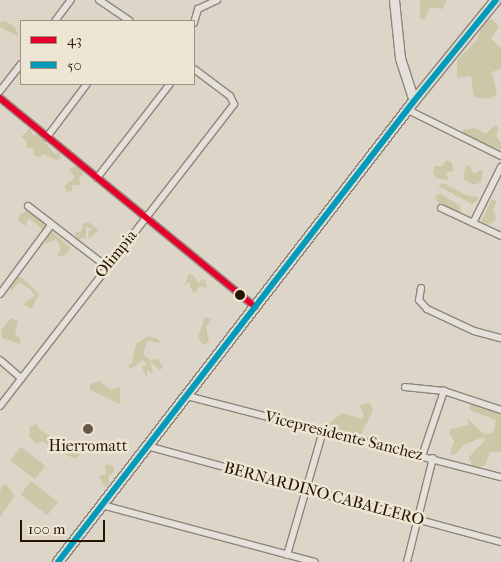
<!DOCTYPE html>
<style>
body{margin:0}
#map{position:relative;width:501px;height:562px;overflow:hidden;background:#ddd5c7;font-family:"IM FELL French Canon",serif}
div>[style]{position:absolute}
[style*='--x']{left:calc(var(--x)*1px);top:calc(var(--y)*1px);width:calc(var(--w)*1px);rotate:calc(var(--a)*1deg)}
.green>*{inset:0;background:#cbc7a7;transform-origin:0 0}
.roads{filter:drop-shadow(1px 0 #8d867b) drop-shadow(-1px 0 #8d867b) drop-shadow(0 1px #8d867b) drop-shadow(0 -1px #8d867b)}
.street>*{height:6px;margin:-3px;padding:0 3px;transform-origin:3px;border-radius:3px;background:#e5e1da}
.secondary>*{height:9px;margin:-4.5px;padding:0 4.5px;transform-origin:4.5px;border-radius:4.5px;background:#e5e1da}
.primary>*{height:10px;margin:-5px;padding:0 5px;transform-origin:5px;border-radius:5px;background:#e0dcd4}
.bus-1>*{height:6px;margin:-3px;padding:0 3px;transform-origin:3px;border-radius:3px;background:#e4002b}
.bus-2>*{height:6px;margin:-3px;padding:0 3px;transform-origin:3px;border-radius:3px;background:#049ab9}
.dots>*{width:14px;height:14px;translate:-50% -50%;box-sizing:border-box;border:2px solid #eee6d5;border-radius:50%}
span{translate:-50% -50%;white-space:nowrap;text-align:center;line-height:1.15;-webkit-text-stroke:5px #eee6d5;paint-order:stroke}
.street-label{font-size:16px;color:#291600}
.poi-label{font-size:16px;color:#291600}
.legend{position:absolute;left:20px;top:20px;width:175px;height:65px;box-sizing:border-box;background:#eee6d5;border:1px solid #9f9380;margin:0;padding:6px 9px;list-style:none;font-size:15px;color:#291600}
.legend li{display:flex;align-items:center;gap:10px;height:25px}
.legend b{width:25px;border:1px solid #9f9380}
.scale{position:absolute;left:20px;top:520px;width:85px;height:22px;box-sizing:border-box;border:2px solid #291600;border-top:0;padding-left:6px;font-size:15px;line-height:18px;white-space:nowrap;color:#291600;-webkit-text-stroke:4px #eee6d5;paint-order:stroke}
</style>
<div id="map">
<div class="green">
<i style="clip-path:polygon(420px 0,447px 0,443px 9px,430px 7px,424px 20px,420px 18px)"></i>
<i style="clip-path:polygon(484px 19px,493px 20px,499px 27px,491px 39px,501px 48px,501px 69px,492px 72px,497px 95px,489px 99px,474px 97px,471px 76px,457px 78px,457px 60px,477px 40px)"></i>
<i style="clip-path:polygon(5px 21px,15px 27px,19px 37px,0 27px,0 22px)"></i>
<i style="clip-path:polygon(495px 125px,499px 128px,496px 136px,501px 143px,501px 150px,467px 137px,462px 130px,475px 128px,486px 134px)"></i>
<i style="clip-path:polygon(30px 128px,33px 135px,42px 135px,48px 146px,55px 154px,59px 152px,61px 158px,56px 160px,44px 154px,39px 157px,33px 154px,34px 148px,26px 148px,27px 141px,21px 137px)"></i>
<i style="clip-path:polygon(446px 160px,452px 163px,453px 171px,446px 172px,449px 181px,437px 178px,433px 173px,434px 166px,443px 166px)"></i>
<i style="clip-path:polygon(79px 165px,83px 175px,79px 178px,80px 185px,72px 185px,72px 191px,67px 192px,64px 186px,75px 178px,69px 169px)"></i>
<i style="clip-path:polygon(469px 165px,474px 174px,483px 169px,481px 182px,474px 185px,464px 180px,465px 167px)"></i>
<i style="clip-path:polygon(443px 183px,468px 196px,478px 197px,477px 201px,472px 204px,438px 186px)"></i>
<i style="clip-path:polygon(440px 193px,460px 206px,461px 214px,441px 208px,435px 197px)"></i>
<i style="clip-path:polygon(492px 199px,496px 201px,493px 210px,496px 219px,489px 225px,481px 221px)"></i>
<i style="clip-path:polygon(27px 210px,45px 223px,43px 230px,29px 218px,25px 226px,19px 221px,19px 216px)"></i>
<i style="clip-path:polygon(88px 222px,99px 230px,89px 239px,88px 232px,92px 228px,86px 227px,86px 237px,77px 240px,75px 232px,82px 231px,83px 224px)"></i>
<i style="clip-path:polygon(52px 232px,71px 248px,63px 257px,57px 255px,61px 248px,56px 239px,45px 244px,47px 235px)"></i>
<i style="clip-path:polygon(189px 274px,193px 275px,199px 284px,201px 279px,205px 280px,207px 288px,198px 286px,196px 293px,191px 289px,189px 282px,184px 286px)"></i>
<i style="clip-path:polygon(21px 277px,39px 294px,31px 309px,23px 304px,35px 296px,31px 290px,19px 282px,12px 290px,8px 288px,14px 278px)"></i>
<i style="clip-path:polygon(205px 317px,212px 319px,206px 327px,209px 342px,203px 345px,198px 337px)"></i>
<i style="clip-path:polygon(11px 318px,18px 321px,15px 333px,21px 340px,20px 344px,2px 338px,1px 330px)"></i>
<i style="clip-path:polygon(148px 336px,158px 339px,160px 343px,147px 341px,143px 354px,150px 360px,158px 359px,163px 367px,160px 370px,150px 361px,153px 373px,147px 370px,147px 378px,142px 367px,147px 365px,143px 360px,131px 369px,128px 366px,132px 363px,136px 344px)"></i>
<i style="clip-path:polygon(99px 381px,111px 390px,120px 387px,120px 404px,90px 390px,90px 384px)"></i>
<i style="clip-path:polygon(473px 400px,501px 408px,501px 452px,490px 452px,485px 465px,480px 467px,472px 465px,469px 457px,485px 440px,483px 437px,464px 445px,454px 455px,450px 454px,454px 441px,449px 433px,451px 429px,468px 425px,467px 418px,484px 434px,493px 433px,496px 420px,472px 411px,469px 408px)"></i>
<i style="clip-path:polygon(366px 403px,371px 404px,373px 411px,361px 434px,342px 432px,326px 426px,342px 413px,362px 419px,364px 415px,360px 406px)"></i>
<i style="clip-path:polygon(36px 424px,41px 431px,54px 438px,50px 446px,43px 441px,37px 444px,29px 436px,30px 427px)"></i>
<i style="clip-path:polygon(63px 443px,80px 451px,79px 456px,75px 459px,63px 453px,60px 446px)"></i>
<i style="left:21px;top:447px;width:31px;height:17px;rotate:38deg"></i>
<i style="clip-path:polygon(105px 465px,110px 464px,114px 468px,113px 473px,108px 476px,110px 484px,105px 487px,99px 476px,106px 474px)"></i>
<i style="left:31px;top:481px;width:34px;height:17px;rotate:38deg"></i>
<i style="clip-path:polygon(6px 484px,15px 496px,0 517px,0 492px,2px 485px)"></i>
</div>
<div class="roads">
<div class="street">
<i style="--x:99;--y:0;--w:37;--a:34"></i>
<i style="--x:55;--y:21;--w:26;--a:-53"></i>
<i style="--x:194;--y:23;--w:15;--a:-74"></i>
<i style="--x:198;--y:9;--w:21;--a:-25"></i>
<i style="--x:0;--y:91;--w:34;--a:-52"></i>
<i style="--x:0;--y:98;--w:330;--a:39.3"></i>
<i style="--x:408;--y:110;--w:104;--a:26.3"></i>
<i style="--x:47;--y:137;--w:66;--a:-53"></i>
<i style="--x:97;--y:178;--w:119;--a:-52.2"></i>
<i style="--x:28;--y:206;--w:98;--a:37.6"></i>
<i style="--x:441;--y:208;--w:66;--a:25"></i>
<i style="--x:473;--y:223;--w:63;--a:-63.4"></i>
<i style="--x:421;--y:288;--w:12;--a:99"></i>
<i style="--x:419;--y:300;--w:12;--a:48"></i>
<i style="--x:427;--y:309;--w:52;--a:25.1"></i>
<i style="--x:474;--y:331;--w:28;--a:15"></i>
<i style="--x:0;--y:294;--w:86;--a:-53.5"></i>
<i style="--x:0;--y:360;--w:28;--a:41"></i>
<i style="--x:405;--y:387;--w:39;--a:6"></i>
<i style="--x:187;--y:396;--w:324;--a:14.5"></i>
<i style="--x:0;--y:406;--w:382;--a:-52.2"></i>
<i style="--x:234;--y:104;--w:9;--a:-117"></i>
<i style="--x:230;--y:96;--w:45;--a:-143.1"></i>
<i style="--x:147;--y:446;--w:367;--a:15.2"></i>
<i style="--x:422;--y:456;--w:69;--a:-71.3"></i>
<i style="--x:444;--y:391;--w:60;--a:18.4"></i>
<i style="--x:102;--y:505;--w:220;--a:15"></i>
<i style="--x:287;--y:555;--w:129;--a:-73.8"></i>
<i style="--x:407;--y:562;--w:107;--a:-76"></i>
</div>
<div class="secondary">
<i style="--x:394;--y:0;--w:58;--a:84.1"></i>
<i style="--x:400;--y:58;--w:45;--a:72"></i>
</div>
<div class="primary">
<i style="--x:58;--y:562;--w:582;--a:-52.32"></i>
<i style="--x:414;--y:101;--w:130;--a:-50.9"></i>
</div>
</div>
<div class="bus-1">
<i style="--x:0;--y:98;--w:330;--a:39.3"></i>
</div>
<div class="bus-2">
<i style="--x:58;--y:562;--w:582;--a:-52.32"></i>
<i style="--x:414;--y:101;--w:130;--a:-50.9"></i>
</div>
<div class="dots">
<i style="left:240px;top:295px;background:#291600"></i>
<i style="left:88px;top:429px;background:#685946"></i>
</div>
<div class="street-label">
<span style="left:116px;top:254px;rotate:-51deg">Olimpia</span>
<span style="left:344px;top:436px;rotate:14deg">Vicepresidente Sanchez</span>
<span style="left:324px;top:494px;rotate:15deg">BERNARDINO CABALLERO</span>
</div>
<div class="poi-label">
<span style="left:88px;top:446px">Hierromatt</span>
</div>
<ul class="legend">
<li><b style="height:6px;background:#e4002b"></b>43</li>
<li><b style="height:6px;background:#049ab9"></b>50</li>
</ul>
<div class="scale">100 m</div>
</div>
